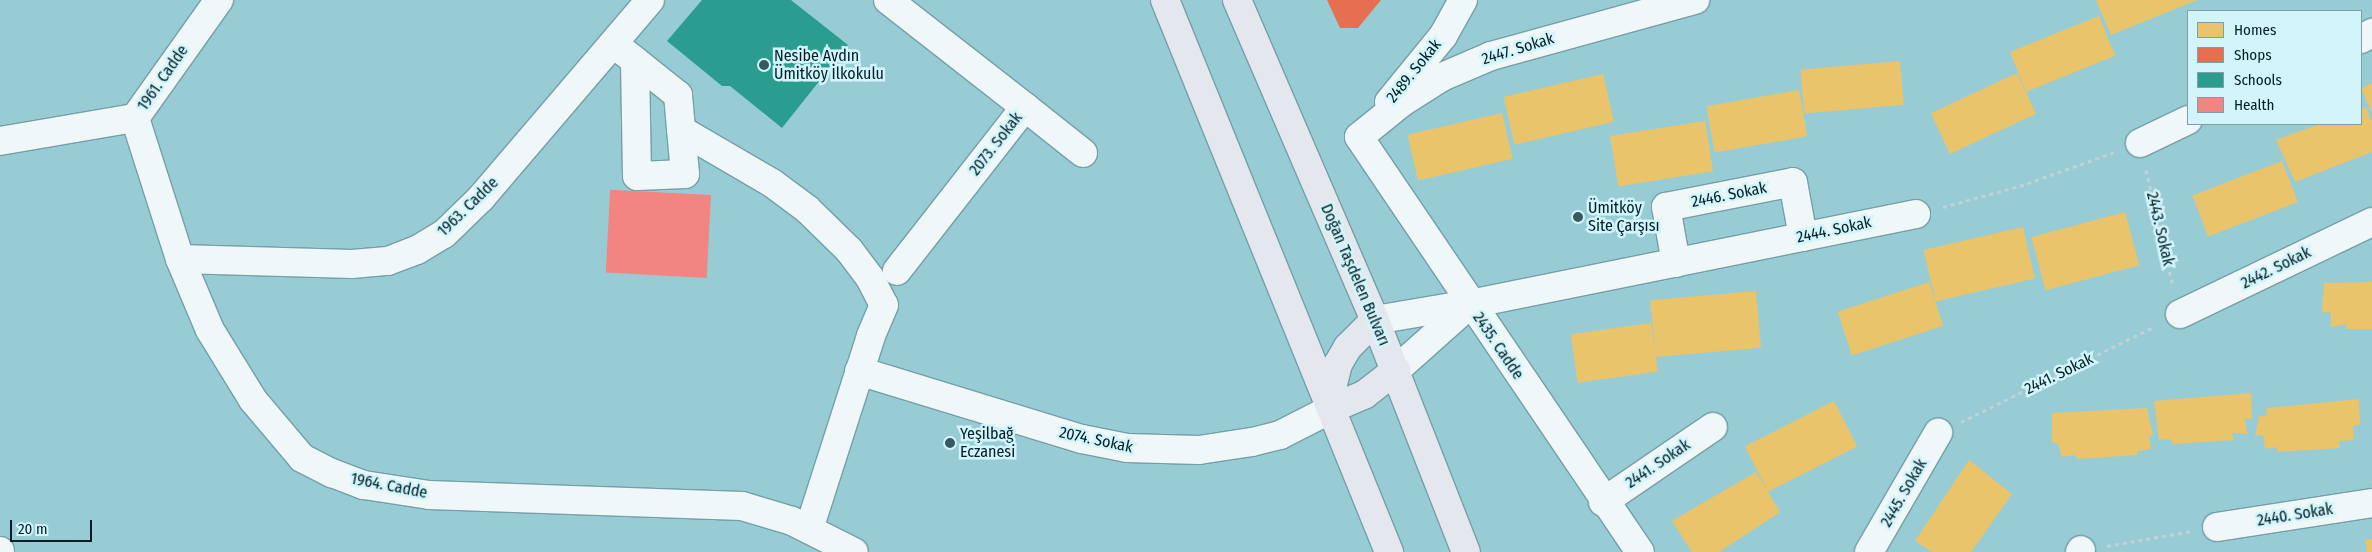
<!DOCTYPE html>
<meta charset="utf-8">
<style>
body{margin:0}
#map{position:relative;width:2372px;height:552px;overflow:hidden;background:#98ccd5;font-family:"Fira Sans Condensed",sans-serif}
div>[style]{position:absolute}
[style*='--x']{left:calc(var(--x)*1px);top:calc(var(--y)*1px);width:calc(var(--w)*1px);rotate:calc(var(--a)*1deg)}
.homes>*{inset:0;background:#e9c46a;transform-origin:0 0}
.shops>*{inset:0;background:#e76f51}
.schools>*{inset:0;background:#2a9d8f}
.health>*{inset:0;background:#f28482;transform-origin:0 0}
.path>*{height:3px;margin-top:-1.5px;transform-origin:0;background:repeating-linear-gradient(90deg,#c1d2d4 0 4px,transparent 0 8px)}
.roads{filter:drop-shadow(1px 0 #749fa7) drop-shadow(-1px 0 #749fa7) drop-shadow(0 1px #749fa7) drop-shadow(0 -1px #749fa7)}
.street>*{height:28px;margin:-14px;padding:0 14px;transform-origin:14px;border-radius:14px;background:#f0f7f9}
.primary>*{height:28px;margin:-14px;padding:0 14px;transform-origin:14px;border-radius:14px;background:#e4e8ee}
.dots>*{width:14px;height:14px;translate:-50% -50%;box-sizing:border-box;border:2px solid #d2f5fc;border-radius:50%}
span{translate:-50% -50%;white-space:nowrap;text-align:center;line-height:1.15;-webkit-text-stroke:5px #d2f5fc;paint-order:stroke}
.street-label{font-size:16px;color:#001e23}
.poi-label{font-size:16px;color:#001e23}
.left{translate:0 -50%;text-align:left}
.legend{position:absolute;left:2187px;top:10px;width:175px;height:115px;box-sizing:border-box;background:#d2f5fc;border:1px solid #7e9fa5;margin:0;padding:6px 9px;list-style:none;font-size:15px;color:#001e23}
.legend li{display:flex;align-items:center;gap:10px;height:25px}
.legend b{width:25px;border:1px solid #7e9fa5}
.scale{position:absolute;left:10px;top:520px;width:82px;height:22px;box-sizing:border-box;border:2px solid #001e23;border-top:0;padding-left:6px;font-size:15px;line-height:18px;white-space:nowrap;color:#001e23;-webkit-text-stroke:4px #d2f5fc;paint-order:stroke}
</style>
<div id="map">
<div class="homes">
<i style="clip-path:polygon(2096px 0,2197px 0,2111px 35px)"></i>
<i style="left:2099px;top:16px;width:43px;height:96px;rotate:68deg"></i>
<i style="left:1900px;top:61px;width:44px;height:100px;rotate:85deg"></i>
<i style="left:2017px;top:73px;width:45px;height:95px;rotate:65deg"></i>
<i style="left:1603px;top:74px;width:49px;height:102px;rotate:77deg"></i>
<i style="clip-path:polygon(2372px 83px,2372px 112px,2361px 89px)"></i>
<i style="left:1799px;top:90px;width:47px;height:94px;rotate:80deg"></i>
<i style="clip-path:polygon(2366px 107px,2372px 123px,2372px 152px,2295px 182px,2276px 140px,2320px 124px,2361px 124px,2361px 109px)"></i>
<i style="left:1502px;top:113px;width:47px;height:97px;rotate:77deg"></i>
<i style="left:1705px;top:121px;width:51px;height:96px;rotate:81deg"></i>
<i style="left:2282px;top:161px;width:44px;height:96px;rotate:69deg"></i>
<i style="left:2125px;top:212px;width:55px;height:97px;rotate:75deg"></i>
<i style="left:2023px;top:227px;width:53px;height:102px;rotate:77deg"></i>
<i style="left:1929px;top:282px;width:46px;height:96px;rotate:72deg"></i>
<i style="clip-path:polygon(2372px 282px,2372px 329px,2346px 329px,2346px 324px,2331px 327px,2331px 313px,2322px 312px,2324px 283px)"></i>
<i style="left:1756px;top:291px;width:57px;height:106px;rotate:85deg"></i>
<i style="left:1651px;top:323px;width:49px;height:81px;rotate:82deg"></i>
<i style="clip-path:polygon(2251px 393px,2252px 419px,2245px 419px,2247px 434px,2232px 433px,2234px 440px,2173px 444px,2170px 439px,2159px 440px,2154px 401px)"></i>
<i style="clip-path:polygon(2359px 399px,2360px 425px,2353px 426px,2354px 440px,2339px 441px,2340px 448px,2278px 452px,2276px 447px,2265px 449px,2263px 435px,2255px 436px,2259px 416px,2267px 415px,2267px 408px)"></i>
<i style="left:1834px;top:401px;width:51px;height:100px;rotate:63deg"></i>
<i style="clip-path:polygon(2147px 408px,2153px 435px,2149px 436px,2151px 449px,2137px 451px,2138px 455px,2078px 459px,2075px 455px,2062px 457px,2058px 444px,2052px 442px,2052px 413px)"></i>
<i style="clip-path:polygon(1969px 460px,2012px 494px,1971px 552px,1932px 552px,1915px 541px)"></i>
<i style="clip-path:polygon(1756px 472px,1780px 512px,1719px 552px,1692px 552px,1672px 521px)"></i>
<i style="clip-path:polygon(2372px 539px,2372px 552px,2367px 552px,2365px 540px)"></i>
</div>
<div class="shops">
<i style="clip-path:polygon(1327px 0,1381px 0,1358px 28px,1340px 28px)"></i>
</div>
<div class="schools">
<i style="clip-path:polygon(702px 0,791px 0,848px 45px,782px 128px,730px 86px,722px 86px,667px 41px)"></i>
</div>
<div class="health">
<i style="left:711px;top:195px;width:83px;height:101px;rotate:93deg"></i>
</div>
<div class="path">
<i style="--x:2146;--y:170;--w:119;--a:76.9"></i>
<i style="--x:1943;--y:207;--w:80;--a:-15.3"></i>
<i style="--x:2020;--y:186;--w:101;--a:-19.7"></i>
<i style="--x:1961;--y:422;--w:216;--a:-26.3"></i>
<i style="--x:2107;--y:546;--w:86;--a:-10"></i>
</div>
<div class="roads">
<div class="street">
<i style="--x:888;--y:0;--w:174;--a:38"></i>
<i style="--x:1025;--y:107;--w:208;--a:128"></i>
<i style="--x:2361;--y:39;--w:13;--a:-29"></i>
<i style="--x:614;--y:44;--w:82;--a:38.6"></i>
<i style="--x:678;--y:95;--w:79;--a:84.9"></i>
<i style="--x:685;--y:174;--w:48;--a:177.6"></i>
<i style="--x:637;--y:176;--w:115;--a:-91"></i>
<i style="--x:1389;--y:102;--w:85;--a:-50.7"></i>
<i style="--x:1443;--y:36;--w:41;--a:-60.9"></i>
<i style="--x:1025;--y:107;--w:74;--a:38.4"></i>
<i style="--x:135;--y:118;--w:148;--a:72.3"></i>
<i style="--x:180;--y:259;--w:77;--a:67.1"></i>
<i style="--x:210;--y:330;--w:82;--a:58.4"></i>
<i style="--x:253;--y:400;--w:76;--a:49.8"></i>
<i style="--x:302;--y:458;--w:34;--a:27"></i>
<i style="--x:332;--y:473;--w:34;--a:21"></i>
<i style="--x:364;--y:485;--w:66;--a:8.7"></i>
<i style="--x:429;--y:495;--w:313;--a:2"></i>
<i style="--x:742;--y:506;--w:52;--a:16.7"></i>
<i style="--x:792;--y:521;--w:69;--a:26.6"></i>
<i style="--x:681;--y:130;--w:105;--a:30.2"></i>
<i style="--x:772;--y:183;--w:44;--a:36.6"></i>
<i style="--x:807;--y:209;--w:59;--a:44.3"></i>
<i style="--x:849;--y:250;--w:35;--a:53"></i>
<i style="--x:870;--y:278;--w:30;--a:63"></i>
<i style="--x:884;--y:305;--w:34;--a:113"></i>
<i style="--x:871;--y:336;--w:203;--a:107.8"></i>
<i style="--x:1359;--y:137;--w:501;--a:55.9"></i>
<i style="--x:1359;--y:137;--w:54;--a:-39"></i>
<i style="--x:1401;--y:103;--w:49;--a:-32.4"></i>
<i style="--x:1442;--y:77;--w:53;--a:-23.2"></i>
<i style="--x:1491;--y:56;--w:212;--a:-15.4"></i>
<i style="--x:0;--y:141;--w:137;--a:-9.7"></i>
<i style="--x:135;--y:118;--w:145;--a:-54.6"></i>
<i style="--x:2140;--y:143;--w:53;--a:-25.6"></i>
<i style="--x:180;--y:259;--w:172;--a:1.7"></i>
<i style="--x:352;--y:264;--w:36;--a:-5"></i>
<i style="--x:388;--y:261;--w:31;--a:-21"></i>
<i style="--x:417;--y:250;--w:31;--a:-31"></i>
<i style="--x:444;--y:234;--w:52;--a:-44.2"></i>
<i style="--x:481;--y:198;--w:260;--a:-49.5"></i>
<i style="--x:1676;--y:263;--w:57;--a:-100.1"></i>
<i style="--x:1666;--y:207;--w:129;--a:-11.1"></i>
<i style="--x:1793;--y:182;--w:56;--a:79.7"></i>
<i style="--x:2180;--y:314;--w:213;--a:-25.6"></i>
<i style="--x:1375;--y:320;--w:96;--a:-9.6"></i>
<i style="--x:1470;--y:304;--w:455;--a:-11.4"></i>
<i style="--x:1396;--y:370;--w:99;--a:-41.7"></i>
<i style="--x:859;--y:371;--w:233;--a:17"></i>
<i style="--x:1082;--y:439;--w:46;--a:11.3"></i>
<i style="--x:1127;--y:448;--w:72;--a:1.6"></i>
<i style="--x:1199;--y:450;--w:54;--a:-8.6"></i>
<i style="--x:1252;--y:442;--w:29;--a:-14"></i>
<i style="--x:1280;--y:435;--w:59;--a:-27"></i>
<i style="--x:1603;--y:502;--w:133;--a:-34.3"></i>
<i style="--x:2217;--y:527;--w:157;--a:-8.8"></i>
<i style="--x:0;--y:551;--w:1;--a:90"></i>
<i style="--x:1869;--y:552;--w:138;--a:-59.9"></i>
<i style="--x:2080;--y:552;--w:2;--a:-63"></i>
</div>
<div class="primary">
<i style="--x:1165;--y:0;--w:596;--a:67.91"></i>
<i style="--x:1237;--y:0;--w:348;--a:66.7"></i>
<i style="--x:1375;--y:320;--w:249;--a:68.6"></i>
<i style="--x:1333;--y:404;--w:20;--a:-90"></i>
<i style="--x:1333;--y:384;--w:21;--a:-76"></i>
<i style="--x:1338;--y:364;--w:20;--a:-60"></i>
<i style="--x:1348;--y:347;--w:38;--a:-45"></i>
<i style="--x:1333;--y:408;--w:34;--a:-23"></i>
<i style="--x:1364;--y:395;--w:41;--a:-38"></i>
</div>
</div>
<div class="dots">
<i style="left:764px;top:65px;background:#355b61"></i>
<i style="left:1578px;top:217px;background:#355b61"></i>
<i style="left:950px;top:443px;background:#355b61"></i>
</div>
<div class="street-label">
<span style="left:1518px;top:49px;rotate:-17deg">2447. Sokak</span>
<span style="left:1414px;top:71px;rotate:-51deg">2489. Sokak</span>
<span style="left:163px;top:78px;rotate:-55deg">1961. Cadde</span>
<span style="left:996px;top:144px;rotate:-52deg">2073. Sokak</span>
<span style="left:1729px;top:195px;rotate:-11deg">2446. Sokak</span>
<span style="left:468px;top:207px;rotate:-44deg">1963. Cadde</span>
<span style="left:2160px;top:229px;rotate:77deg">2443. Sokak</span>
<span style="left:1834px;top:230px;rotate:-12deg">2444. Sokak</span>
<span style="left:2276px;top:268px;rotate:-26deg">2442. Sokak</span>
<span style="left:1355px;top:275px;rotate:67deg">Doğan Taşdelen Bulvarı</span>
<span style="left:1498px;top:346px;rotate:56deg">2435. Cadde</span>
<span style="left:2059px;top:374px;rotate:-26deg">2441. Sokak</span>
<span style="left:1096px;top:440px;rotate:12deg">2074. Sokak</span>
<span style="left:1658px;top:464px;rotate:-34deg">2441. Sokak</span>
<span style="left:389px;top:486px;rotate:11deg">1964. Cadde</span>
<span style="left:1904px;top:493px;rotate:-60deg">2445. Sokak</span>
<span style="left:2295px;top:515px;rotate:-9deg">2440. Sokak</span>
</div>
<div class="poi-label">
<span class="left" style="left:774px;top:65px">Nesibe Aydın<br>Ümitköy İlkokulu</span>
<span class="left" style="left:1588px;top:217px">Ümitköy<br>Site Çarşısı</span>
<span class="left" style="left:960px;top:443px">Yeşilbağ<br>Eczanesi</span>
</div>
<ul class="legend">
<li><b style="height:14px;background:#e9c46a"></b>Homes</li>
<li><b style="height:14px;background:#e76f51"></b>Shops</li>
<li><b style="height:14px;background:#2a9d8f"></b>Schools</li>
<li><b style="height:14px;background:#f28482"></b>Health</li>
</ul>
<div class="scale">20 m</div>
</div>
